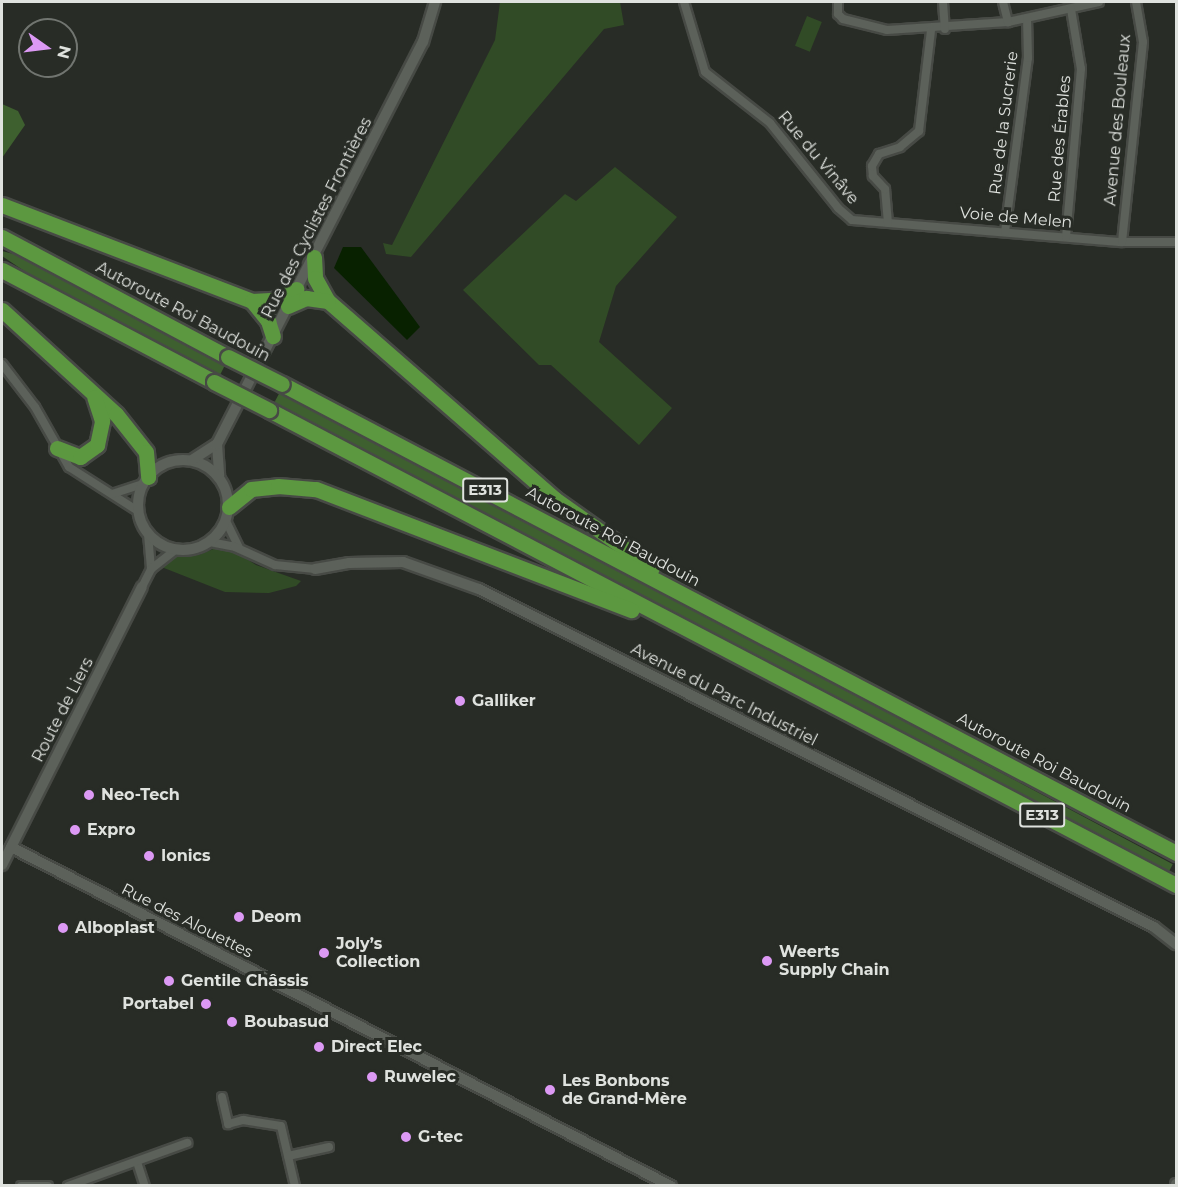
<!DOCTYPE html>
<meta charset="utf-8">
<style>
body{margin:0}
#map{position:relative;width:1178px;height:1187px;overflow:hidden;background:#282c26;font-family:Montserrat,sans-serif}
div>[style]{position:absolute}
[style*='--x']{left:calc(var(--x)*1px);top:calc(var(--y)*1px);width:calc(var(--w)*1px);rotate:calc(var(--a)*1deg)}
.green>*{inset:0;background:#314b26;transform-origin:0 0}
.forest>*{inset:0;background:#3e602f;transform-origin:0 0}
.water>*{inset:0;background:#082100}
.roads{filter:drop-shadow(2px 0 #474a45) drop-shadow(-2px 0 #474a45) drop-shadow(0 2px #474a45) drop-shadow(0 -2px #474a45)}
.minor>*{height:8px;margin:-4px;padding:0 4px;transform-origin:4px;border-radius:4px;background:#5c615a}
.tertiary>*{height:10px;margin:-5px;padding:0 5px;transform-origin:5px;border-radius:5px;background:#5c615a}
.tertiary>.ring{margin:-5px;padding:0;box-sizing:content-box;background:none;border:10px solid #5c615a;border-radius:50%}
.motorway>*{height:15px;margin:-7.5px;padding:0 7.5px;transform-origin:7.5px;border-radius:7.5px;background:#5c9840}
.bridges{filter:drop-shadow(2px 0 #474a45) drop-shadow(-2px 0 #474a45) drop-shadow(0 2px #474a45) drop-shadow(0 -2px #474a45)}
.motorway-bridge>*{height:15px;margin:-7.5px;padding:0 7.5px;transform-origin:7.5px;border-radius:7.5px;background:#5c9840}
.dots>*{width:16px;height:16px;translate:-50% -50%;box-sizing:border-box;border:3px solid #282c26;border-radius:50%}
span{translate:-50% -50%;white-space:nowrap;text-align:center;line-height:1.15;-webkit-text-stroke:6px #282c26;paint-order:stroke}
.shield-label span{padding:2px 4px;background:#282c26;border:2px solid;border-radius:4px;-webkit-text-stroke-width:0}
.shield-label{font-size:15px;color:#dfe2de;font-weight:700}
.street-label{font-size:16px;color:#dfe2de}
.poi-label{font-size:16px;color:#dfe2de;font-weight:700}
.left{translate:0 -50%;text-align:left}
.right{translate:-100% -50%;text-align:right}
.frame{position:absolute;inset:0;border:3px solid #dfe2de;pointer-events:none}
.north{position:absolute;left:18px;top:18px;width:60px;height:60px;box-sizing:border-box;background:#282c26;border:2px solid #717570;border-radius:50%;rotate:104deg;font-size:16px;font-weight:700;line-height:24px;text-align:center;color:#dfe2de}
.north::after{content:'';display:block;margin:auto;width:21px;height:27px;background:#dc99f4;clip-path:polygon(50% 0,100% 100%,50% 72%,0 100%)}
</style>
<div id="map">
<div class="green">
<i style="clip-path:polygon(500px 2px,620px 2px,624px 25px,604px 29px,411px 257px,386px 254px,383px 243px,392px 245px,495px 40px)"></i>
<i style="left:807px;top:16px;width:16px;height:32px;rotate:22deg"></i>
<i style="clip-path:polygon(615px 167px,677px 217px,616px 286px,599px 342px,672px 408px,639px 445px,551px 365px,539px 365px,463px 290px,565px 194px,576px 201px)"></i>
<i style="clip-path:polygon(218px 547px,231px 549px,256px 565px,301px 581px,296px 586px,269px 593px,225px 592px,159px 566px,170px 556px,199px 555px)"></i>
</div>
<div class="forest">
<i style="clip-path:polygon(2px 104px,18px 111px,25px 125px,2px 158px)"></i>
<i style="clip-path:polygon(2px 251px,25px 257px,227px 361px,219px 377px,45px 285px,2px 256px)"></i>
<i style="left:281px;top:390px;width:1010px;height:17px;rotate:28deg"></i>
</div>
<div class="water">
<i style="clip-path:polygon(343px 247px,361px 247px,420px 327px,407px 340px,334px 268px)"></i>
</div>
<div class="roads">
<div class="minor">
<i style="--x:684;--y:2;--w:73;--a:73.3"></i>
<i style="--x:705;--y:72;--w:83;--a:38.1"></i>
<i style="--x:770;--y:123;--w:109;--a:51.3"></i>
<i style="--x:838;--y:208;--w:18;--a:41"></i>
<i style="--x:852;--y:220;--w:271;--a:4.7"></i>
<i style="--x:1122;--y:242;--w:54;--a:0"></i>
<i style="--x:838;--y:2;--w:12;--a:90"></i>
<i style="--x:838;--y:14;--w:7;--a:45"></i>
<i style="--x:843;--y:19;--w:45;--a:14"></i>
<i style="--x:887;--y:30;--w:121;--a:-3.8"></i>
<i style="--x:1008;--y:22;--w:93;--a:-12.4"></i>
<i style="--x:943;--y:2;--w:27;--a:86"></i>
<i style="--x:1003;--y:2;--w:21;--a:76"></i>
<i style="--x:888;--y:223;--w:34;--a:-95"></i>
<i style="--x:885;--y:189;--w:18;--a:-133"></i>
<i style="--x:873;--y:176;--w:10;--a:-96"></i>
<i style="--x:872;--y:166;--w:14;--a:-60"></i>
<i style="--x:879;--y:154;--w:22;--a:-18"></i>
<i style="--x:900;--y:147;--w:25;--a:-40"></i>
<i style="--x:919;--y:131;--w:102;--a:-83.2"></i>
<i style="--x:1005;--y:232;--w:176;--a:-82.5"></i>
<i style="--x:1028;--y:58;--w:40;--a:-91.4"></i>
<i style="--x:1066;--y:237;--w:169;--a:-84.9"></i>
<i style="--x:1081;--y:69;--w:61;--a:-99.5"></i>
<i style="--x:1122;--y:242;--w:201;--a:-84"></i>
<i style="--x:1143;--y:42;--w:41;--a:-99.9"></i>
<i style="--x:2;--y:364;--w:54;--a:52.5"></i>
<i style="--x:35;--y:407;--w:69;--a:60.5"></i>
<i style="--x:69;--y:467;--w:82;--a:32.5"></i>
<i style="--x:112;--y:494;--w:33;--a:-18"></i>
<i style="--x:226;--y:521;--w:30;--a:64"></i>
<i style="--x:148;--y:534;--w:35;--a:85"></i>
<i style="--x:210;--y:542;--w:25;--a:11"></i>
<i style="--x:235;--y:547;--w:44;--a:24.2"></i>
<i style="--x:275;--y:565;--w:40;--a:5.7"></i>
<i style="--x:142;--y:587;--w:20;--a:-63"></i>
<i style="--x:151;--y:569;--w:31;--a:-38"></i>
<i style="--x:222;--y:1097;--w:28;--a:77"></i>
<i style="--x:228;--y:1124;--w:16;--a:-15"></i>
<i style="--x:243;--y:1120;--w:38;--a:9"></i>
<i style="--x:281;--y:1126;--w:62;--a:76.9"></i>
<i style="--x:288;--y:1156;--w:42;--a:-12.4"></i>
<i style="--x:137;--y:1162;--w:25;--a:72"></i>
<i style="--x:21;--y:1186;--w:27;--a:0"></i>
<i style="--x:68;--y:1186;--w:127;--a:-19.9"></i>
</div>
<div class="tertiary">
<i style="--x:217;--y:444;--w:32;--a:86"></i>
<i class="ring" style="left:138px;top:460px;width:80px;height:80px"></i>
<i style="--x:192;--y:460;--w:30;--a:-33"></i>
<i style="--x:217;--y:444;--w:452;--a:-62.9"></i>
<i style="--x:423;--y:42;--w:42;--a:-73.3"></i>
<i style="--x:315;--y:569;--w:35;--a:-10"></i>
<i style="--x:349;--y:563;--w:54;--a:-1.1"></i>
<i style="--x:403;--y:562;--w:81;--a:19.6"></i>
<i style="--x:479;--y:589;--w:755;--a:26.6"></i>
<i style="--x:1154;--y:927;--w:28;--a:38"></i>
<i style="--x:11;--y:847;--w:742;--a:27.19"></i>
<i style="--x:2;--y:865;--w:311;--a:-63.3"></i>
<i style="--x:1176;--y:1186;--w:2;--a:-90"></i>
</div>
<div class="motorway">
<i style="--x:2;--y:205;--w:268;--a:21"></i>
<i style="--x:252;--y:301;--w:22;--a:-3"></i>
<i style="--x:274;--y:300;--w:25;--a:-26"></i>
<i style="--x:2;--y:237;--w:256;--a:28"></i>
<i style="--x:314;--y:257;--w:21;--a:87"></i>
<i style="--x:315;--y:278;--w:26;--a:61"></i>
<i style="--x:328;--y:301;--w:301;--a:41.1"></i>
<i style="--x:555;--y:499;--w:119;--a:35.4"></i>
<i style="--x:2;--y:270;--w:240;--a:27.8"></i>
<i style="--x:252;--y:301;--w:26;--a:51"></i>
<i style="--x:268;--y:321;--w:16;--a:72"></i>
<i style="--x:288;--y:306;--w:20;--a:-24"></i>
<i style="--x:306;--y:298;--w:22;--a:8"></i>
<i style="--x:2;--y:310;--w:154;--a:42.4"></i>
<i style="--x:116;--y:414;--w:48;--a:51.7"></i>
<i style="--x:146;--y:452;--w:25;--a:85"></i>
<i style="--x:282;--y:384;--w:1010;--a:27.68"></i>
<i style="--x:269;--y:410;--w:1024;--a:27.64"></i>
<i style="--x:57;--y:448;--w:25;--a:21"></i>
<i style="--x:80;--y:457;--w:21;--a:-35"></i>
<i style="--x:97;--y:445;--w:25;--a:-78"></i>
<i style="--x:102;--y:421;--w:25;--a:-108"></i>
<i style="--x:229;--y:507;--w:28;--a:-39"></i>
<i style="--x:251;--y:489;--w:27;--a:-6"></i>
<i style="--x:278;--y:486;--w:38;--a:5"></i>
<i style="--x:316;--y:489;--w:338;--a:21"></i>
</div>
</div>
<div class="bridges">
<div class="motorway-bridge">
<i style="--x:228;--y:357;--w:60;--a:26.6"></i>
<i style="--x:214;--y:382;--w:62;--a:27"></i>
</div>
</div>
<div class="dots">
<i style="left:460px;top:701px;background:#dc99f4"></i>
<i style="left:89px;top:795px;background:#dc99f4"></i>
<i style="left:75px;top:830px;background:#dc99f4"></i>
<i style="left:149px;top:856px;background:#dc99f4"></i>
<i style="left:239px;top:917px;background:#dc99f4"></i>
<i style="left:63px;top:928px;background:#dc99f4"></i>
<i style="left:324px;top:953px;background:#dc99f4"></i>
<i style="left:767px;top:961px;background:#dc99f4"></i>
<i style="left:169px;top:981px;background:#dc99f4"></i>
<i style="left:206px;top:1004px;background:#dc99f4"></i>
<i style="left:232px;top:1022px;background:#dc99f4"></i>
<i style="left:319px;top:1047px;background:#dc99f4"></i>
<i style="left:372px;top:1077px;background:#dc99f4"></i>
<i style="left:550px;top:1090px;background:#dc99f4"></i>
<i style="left:406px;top:1137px;background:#dc99f4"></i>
</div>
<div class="shield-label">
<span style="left:485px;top:490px">E313</span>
<span style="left:1042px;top:815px">E313</span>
</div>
<div class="street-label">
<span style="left:1118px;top:120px;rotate:-85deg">Avenue des Bouleaux</span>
<span style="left:1004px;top:123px;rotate:-83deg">Rue de la Sucrerie</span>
<span style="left:1060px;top:139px;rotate:-85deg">Rue des Érables</span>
<span style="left:818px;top:158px;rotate:50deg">Rue du Vinâve</span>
<span style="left:317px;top:218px;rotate:-63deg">Rue des Cyclistes Frontières</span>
<span style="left:1016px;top:218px;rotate:5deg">Voie de Melen</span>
<span style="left:183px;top:312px;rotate:28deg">Autoroute Roi Baudouin</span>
<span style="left:613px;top:537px;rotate:28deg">Autoroute Roi Baudouin</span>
<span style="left:724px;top:695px;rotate:27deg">Avenue du Parc Industriel</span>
<span style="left:63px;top:710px;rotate:-63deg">Route de Liers</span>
<span style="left:1044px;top:763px;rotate:28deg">Autoroute Roi Baudouin</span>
<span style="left:187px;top:921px;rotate:27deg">Rue des Alouettes</span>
</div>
<div class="poi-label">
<span class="left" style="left:472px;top:701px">Galliker</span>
<span class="left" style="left:101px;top:795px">Neo-Tech</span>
<span class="left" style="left:87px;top:830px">Expro</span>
<span class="left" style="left:161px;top:856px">Ionics</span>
<span class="left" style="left:251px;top:917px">Deom</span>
<span class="left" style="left:75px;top:928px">Alboplast</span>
<span class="left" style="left:336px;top:953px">Joly’s<br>Collection</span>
<span class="left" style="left:779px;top:961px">Weerts<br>Supply Chain</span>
<span class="left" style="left:181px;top:981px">Gentile Châssis</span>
<span class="right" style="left:194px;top:1004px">Portabel</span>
<span class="left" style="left:244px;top:1022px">Boubasud</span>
<span class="left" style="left:331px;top:1047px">Direct Elec</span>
<span class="left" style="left:384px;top:1077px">Ruwelec</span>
<span class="left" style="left:562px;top:1090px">Les Bonbons<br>de Grand-Mère</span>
<span class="left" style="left:418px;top:1137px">G-tec</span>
</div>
<div class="frame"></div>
<div class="north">N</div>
</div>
